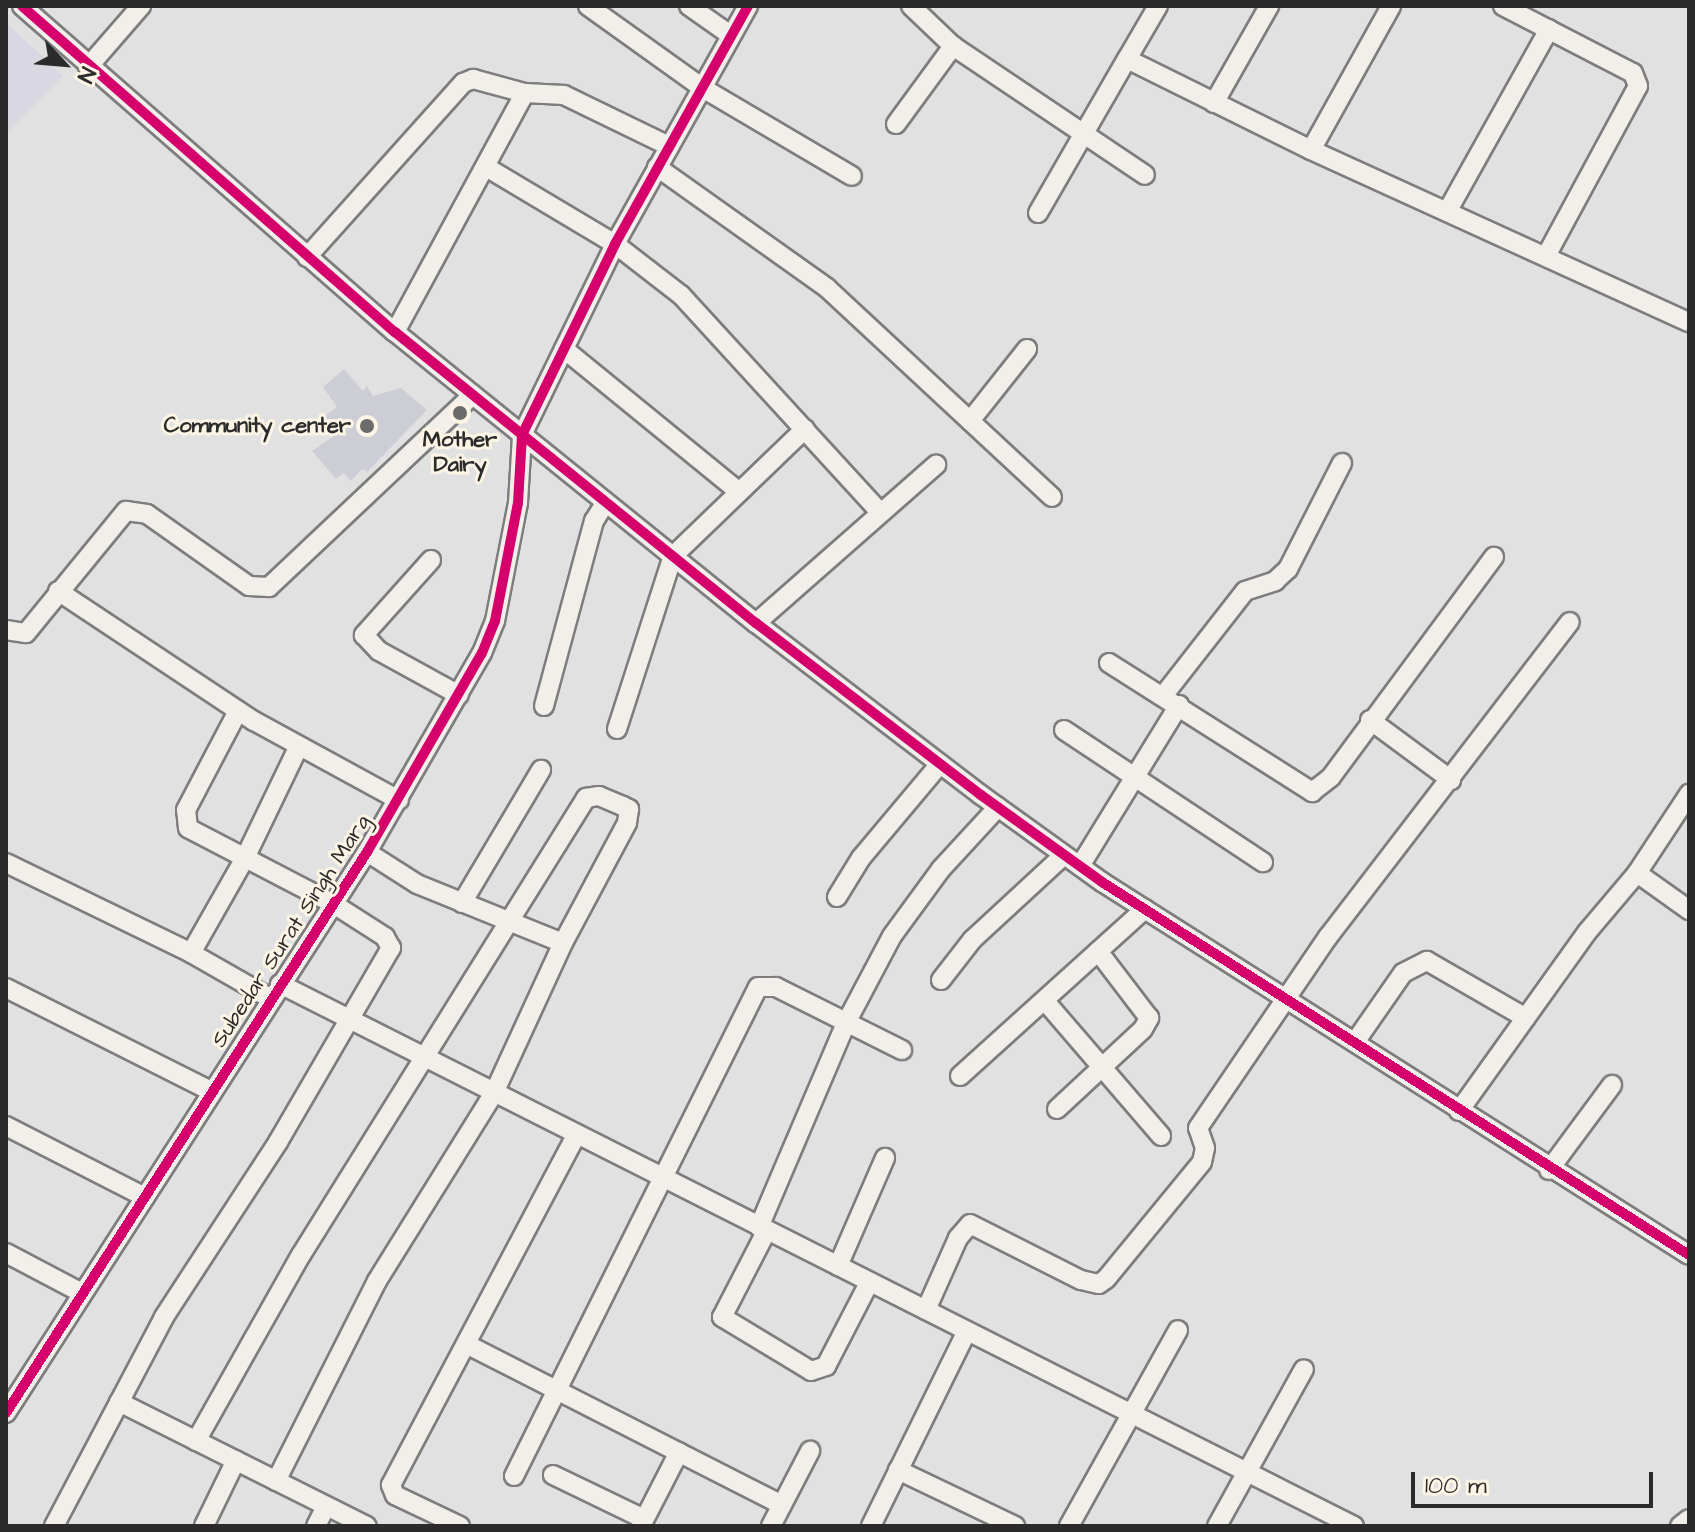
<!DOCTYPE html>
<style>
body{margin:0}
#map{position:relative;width:1695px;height:1532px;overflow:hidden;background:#e2e1e2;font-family:"Architects Daughter",sans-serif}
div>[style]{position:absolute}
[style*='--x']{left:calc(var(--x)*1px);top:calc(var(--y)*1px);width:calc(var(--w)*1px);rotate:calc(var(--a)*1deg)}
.built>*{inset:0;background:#d9d8e2}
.building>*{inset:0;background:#cdcdd6}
.roads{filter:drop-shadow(2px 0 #7d7d7d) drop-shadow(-2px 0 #7d7d7d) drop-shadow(0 2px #7d7d7d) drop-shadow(0 -2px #7d7d7d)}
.minor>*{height:18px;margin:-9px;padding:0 9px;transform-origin:9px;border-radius:9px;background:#f2efea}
.cycleway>*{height:10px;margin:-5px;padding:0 5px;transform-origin:5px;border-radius:5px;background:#d6006c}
.dots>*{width:22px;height:22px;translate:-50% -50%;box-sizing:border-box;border:4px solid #fcf5e5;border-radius:50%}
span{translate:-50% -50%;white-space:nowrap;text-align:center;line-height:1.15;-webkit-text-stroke:6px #fcf5e5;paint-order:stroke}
.poi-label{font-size:22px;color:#2b2b2b;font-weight:700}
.right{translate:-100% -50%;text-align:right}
.street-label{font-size:22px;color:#2b2b2b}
.frame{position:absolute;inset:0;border:8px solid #2b2b2b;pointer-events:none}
.north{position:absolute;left:24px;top:24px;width:80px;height:80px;-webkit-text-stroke:6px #fcf5e5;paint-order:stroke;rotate:116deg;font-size:22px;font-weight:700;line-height:32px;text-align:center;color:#2b2b2b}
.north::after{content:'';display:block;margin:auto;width:28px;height:36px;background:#2b2b2b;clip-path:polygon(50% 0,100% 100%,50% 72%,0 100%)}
.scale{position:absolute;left:1411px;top:1472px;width:242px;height:36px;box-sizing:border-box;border:4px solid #2b2b2b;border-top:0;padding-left:10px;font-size:24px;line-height:28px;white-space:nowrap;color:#2b2b2b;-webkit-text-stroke:6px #fcf5e5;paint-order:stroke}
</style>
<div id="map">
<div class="built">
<i style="clip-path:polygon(6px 22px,63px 76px,6px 133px)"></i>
</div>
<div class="building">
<i style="clip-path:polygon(344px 369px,363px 391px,367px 386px,373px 396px,401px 388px,427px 410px,367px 472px,362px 469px,351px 481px,343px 473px,336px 479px,312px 451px,334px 436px,319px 421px,337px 407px,323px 387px)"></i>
</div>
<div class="roads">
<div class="minor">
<i style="--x:22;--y:6;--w:495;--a:41.2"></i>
<i style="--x:395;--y:332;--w:464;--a:38.9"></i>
<i style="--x:756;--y:623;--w:283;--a:37.4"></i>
<i style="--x:981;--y:795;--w:149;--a:35.7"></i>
<i style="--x:1102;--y:882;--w:695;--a:32.43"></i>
<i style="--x:588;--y:6;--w:139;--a:35.6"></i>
<i style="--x:701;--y:87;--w:175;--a:30.5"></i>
<i style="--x:689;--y:6;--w:49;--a:35"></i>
<i style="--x:911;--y:6;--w:58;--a:43.6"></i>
<i style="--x:953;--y:46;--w:231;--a:33.9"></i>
<i style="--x:1503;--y:6;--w:146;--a:27.3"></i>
<i style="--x:1633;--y:73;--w:14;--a:69"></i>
<i style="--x:1638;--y:86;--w:191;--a:118.4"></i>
<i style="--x:1127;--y:59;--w:61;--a:-59.7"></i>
<i style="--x:88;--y:67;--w:81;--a:-49"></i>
<i style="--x:1214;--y:103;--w:112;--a:-60.4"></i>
<i style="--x:896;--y:124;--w:97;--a:-53.8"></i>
<i style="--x:1311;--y:150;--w:165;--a:-60.9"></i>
<i style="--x:486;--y:167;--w:150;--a:30.8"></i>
<i style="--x:615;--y:244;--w:83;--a:37.7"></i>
<i style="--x:681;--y:295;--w:294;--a:47.5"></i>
<i style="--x:657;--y:167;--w:209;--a:35.4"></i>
<i style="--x:827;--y:288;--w:307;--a:42.9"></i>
<i style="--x:1448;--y:210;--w:207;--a:-60.8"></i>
<i style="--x:1038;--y:213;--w:178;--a:-60"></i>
<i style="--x:1127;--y:59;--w:205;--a:26.3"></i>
<i style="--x:1311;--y:150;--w:415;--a:24.5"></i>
<i style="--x:307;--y:257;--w:234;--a:-48.1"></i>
<i style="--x:463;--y:83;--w:11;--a:-22"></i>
<i style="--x:473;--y:79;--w:54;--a:15.1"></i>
<i style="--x:395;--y:332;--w:272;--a:-61.5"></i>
<i style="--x:525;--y:93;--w:39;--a:3"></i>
<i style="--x:564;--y:95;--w:117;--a:25.9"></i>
<i style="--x:564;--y:349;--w:225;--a:39.2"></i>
<i style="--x:970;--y:421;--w:92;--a:-51.6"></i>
<i style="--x:431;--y:560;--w:101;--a:131.8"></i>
<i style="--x:364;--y:635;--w:22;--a:47"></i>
<i style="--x:379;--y:651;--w:91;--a:28.8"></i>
<i style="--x:58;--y:591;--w:235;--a:33.6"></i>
<i style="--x:254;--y:721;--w:165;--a:28.6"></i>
<i style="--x:756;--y:623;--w:240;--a:-41.3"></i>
<i style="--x:6;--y:630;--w:20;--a:9"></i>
<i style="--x:26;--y:633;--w:158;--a:-50.7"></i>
<i style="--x:126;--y:511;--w:21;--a:8"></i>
<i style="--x:147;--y:514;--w:125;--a:35.2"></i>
<i style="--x:249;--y:586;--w:20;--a:3"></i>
<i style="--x:269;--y:587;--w:280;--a:-43.3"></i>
<i style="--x:1109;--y:663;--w:241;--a:32.4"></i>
<i style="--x:1312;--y:792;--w:24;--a:-38"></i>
<i style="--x:1331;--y:777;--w:274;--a:-53.5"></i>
<i style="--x:1163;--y:696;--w:133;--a:-52"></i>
<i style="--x:1245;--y:591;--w:32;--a:-18"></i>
<i style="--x:1275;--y:581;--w:18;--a:-43"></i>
<i style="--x:1288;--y:569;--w:119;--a:-63"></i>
<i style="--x:544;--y:706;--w:192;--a:-74.9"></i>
<i style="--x:594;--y:521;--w:22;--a:-58"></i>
<i style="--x:1370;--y:720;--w:101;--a:36.5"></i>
<i style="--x:617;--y:729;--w:182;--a:-72.1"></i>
<i style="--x:673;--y:556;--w:183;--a:-43.9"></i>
<i style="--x:1064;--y:730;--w:239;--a:33.6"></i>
<i style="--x:367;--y:852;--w:59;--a:32.6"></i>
<i style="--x:417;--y:884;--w:157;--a:22"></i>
<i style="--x:6;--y:863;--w:206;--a:25.9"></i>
<i style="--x:191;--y:953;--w:91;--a:29.7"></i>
<i style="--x:1080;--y:866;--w:189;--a:-58.4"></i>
<i style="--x:1637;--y:873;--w:64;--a:35.4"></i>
<i style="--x:837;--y:897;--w:46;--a:-58.4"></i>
<i style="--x:861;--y:858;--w:123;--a:-50"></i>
<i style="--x:462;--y:903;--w:155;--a:-59.3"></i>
<i style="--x:191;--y:953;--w:109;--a:-60.4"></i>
<i style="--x:245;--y:858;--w:124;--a:-64.3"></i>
<i style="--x:941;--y:980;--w:51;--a:-52.2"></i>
<i style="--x:972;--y:940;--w:125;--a:-42.7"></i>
<i style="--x:280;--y:984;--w:1203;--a:26.78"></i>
<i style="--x:6;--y:988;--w:229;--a:26.7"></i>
<i style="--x:1045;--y:1001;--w:178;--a:49.3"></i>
<i style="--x:1355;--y:1042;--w:84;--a:-55.2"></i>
<i style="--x:1403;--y:973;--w:27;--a:-27"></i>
<i style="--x:1427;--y:961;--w:114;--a:29.9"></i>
<i style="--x:960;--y:1076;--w:249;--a:-42.1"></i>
<i style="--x:1057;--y:1109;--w:117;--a:-42.9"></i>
<i style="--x:1143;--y:1029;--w:13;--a:-61"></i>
<i style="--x:1149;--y:1018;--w:84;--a:-127.3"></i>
<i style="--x:1459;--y:1111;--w:221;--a:-54.4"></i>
<i style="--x:1588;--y:931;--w:76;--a:-49.8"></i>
<i style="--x:1637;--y:873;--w:95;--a:-56.6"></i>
<i style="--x:6;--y:1126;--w:156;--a:27.1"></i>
<i style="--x:1549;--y:1170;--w:106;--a:-53.5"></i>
<i style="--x:759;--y:1227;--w:224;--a:-66.9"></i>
<i style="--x:847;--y:1021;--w:96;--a:-62.1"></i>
<i style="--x:892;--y:936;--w:83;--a:-53.8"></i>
<i style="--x:941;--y:869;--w:84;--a:-47.4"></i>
<i style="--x:767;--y:1230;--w:98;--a:117.3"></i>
<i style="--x:722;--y:1317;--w:104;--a:31.2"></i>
<i style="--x:811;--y:1371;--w:16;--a:-18"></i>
<i style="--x:826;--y:1366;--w:93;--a:-62.6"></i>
<i style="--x:6;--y:1253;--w:86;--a:27.8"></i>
<i style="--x:838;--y:1266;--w:118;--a:-66.5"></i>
<i style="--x:926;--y:1310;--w:79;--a:-66"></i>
<i style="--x:958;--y:1238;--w:18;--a:-49"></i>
<i style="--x:970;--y:1224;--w:124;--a:26.8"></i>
<i style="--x:1081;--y:1280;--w:18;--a:13"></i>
<i style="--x:1099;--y:1284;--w:9;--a:-36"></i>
<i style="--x:1106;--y:1279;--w:151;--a:-50.6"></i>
<i style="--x:1202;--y:1162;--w:14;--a:-78"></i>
<i style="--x:1205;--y:1148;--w:21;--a:-109"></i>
<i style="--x:1198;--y:1128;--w:231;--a:-55.8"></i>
<i style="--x:1328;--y:937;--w:397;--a:-52.5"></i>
<i style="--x:468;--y:1345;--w:352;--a:27"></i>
<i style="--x:119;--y:1402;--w:277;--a:26.6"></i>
<i style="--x:6;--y:1413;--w:667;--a:-57.24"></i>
<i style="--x:367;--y:852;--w:230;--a:-60"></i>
<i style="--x:482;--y:653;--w:35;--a:-68"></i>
<i style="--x:495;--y:621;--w:120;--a:-79"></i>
<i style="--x:518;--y:503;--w:68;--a:-86.6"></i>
<i style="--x:522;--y:435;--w:212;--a:-64"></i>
<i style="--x:615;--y:244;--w:273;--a:-60.8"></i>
<i style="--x:196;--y:1441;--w:214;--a:-60.6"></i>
<i style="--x:301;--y:1255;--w:539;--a:-58.05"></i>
<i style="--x:586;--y:798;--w:13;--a:-9"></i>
<i style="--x:599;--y:796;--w:26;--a:23"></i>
<i style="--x:623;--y:806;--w:7;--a:27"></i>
<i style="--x:629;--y:809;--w:14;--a:98"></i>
<i style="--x:627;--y:823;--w:136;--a:118.1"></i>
<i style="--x:563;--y:943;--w:165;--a:114.7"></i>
<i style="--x:494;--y:1093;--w:221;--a:121.9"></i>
<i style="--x:377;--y:1281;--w:224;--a:116.8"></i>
<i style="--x:898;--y:1470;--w:130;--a:25.6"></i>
<i style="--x:553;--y:1475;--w:101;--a:25.8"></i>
<i style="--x:514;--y:1476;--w:546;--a:-63.48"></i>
<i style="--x:758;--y:987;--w:18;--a:0"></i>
<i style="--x:776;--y:987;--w:141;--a:26.6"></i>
<i style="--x:54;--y:1526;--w:236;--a:-62.2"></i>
<i style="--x:164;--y:1317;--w:209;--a:-56.9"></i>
<i style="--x:278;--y:1142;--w:225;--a:-59.8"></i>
<i style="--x:391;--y:948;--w:13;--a:-119"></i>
<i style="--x:385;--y:937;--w:63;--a:-147.3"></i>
<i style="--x:332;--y:903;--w:162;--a:-152.5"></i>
<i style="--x:188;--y:828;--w:18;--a:-96"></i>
<i style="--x:186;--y:810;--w:112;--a:-62.3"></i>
<i style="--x:204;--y:1526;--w:73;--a:-64.1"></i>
<i style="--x:316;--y:1526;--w:22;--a:-63"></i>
<i style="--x:460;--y:1526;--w:72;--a:-154.5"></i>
<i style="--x:395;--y:1495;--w:11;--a:-112"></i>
<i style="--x:391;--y:1485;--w:396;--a:-62.1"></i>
<i style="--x:641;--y:1526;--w:83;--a:-62.8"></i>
<i style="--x:771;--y:1526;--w:85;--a:-62.5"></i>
<i style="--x:871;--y:1526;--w:217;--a:-63.8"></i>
<i style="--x:1069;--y:1526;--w:224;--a:-60.9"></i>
<i style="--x:1217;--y:1526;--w:179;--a:-61"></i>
<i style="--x:1680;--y:1526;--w:11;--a:-38"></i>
</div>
</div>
<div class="cycleway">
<i style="--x:22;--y:6;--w:495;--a:41.2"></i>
<i style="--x:395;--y:332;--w:464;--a:38.9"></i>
<i style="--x:756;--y:623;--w:283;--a:37.4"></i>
<i style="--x:981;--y:795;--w:149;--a:35.7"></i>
<i style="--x:1102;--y:882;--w:695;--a:32.43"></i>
<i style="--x:6;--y:1413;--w:667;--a:-57.24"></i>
<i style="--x:367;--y:852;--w:230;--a:-60"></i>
<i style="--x:482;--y:653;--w:35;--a:-68"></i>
<i style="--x:495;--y:621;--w:120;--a:-79"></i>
<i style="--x:518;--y:503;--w:68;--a:-86.6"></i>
<i style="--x:522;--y:435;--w:212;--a:-64"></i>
<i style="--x:615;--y:244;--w:273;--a:-60.8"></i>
</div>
<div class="dots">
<i style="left:460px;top:413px;background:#6b6b6b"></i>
<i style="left:367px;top:426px;background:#6b6b6b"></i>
</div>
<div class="poi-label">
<span class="right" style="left:351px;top:426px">Community center</span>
<span style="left:460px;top:452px">Mother<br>Dairy</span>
</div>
<div class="street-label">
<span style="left:291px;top:931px;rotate:-57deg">Subedar Surat Singh Marg</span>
</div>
<div class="frame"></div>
<div class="north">N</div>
<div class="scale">100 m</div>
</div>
